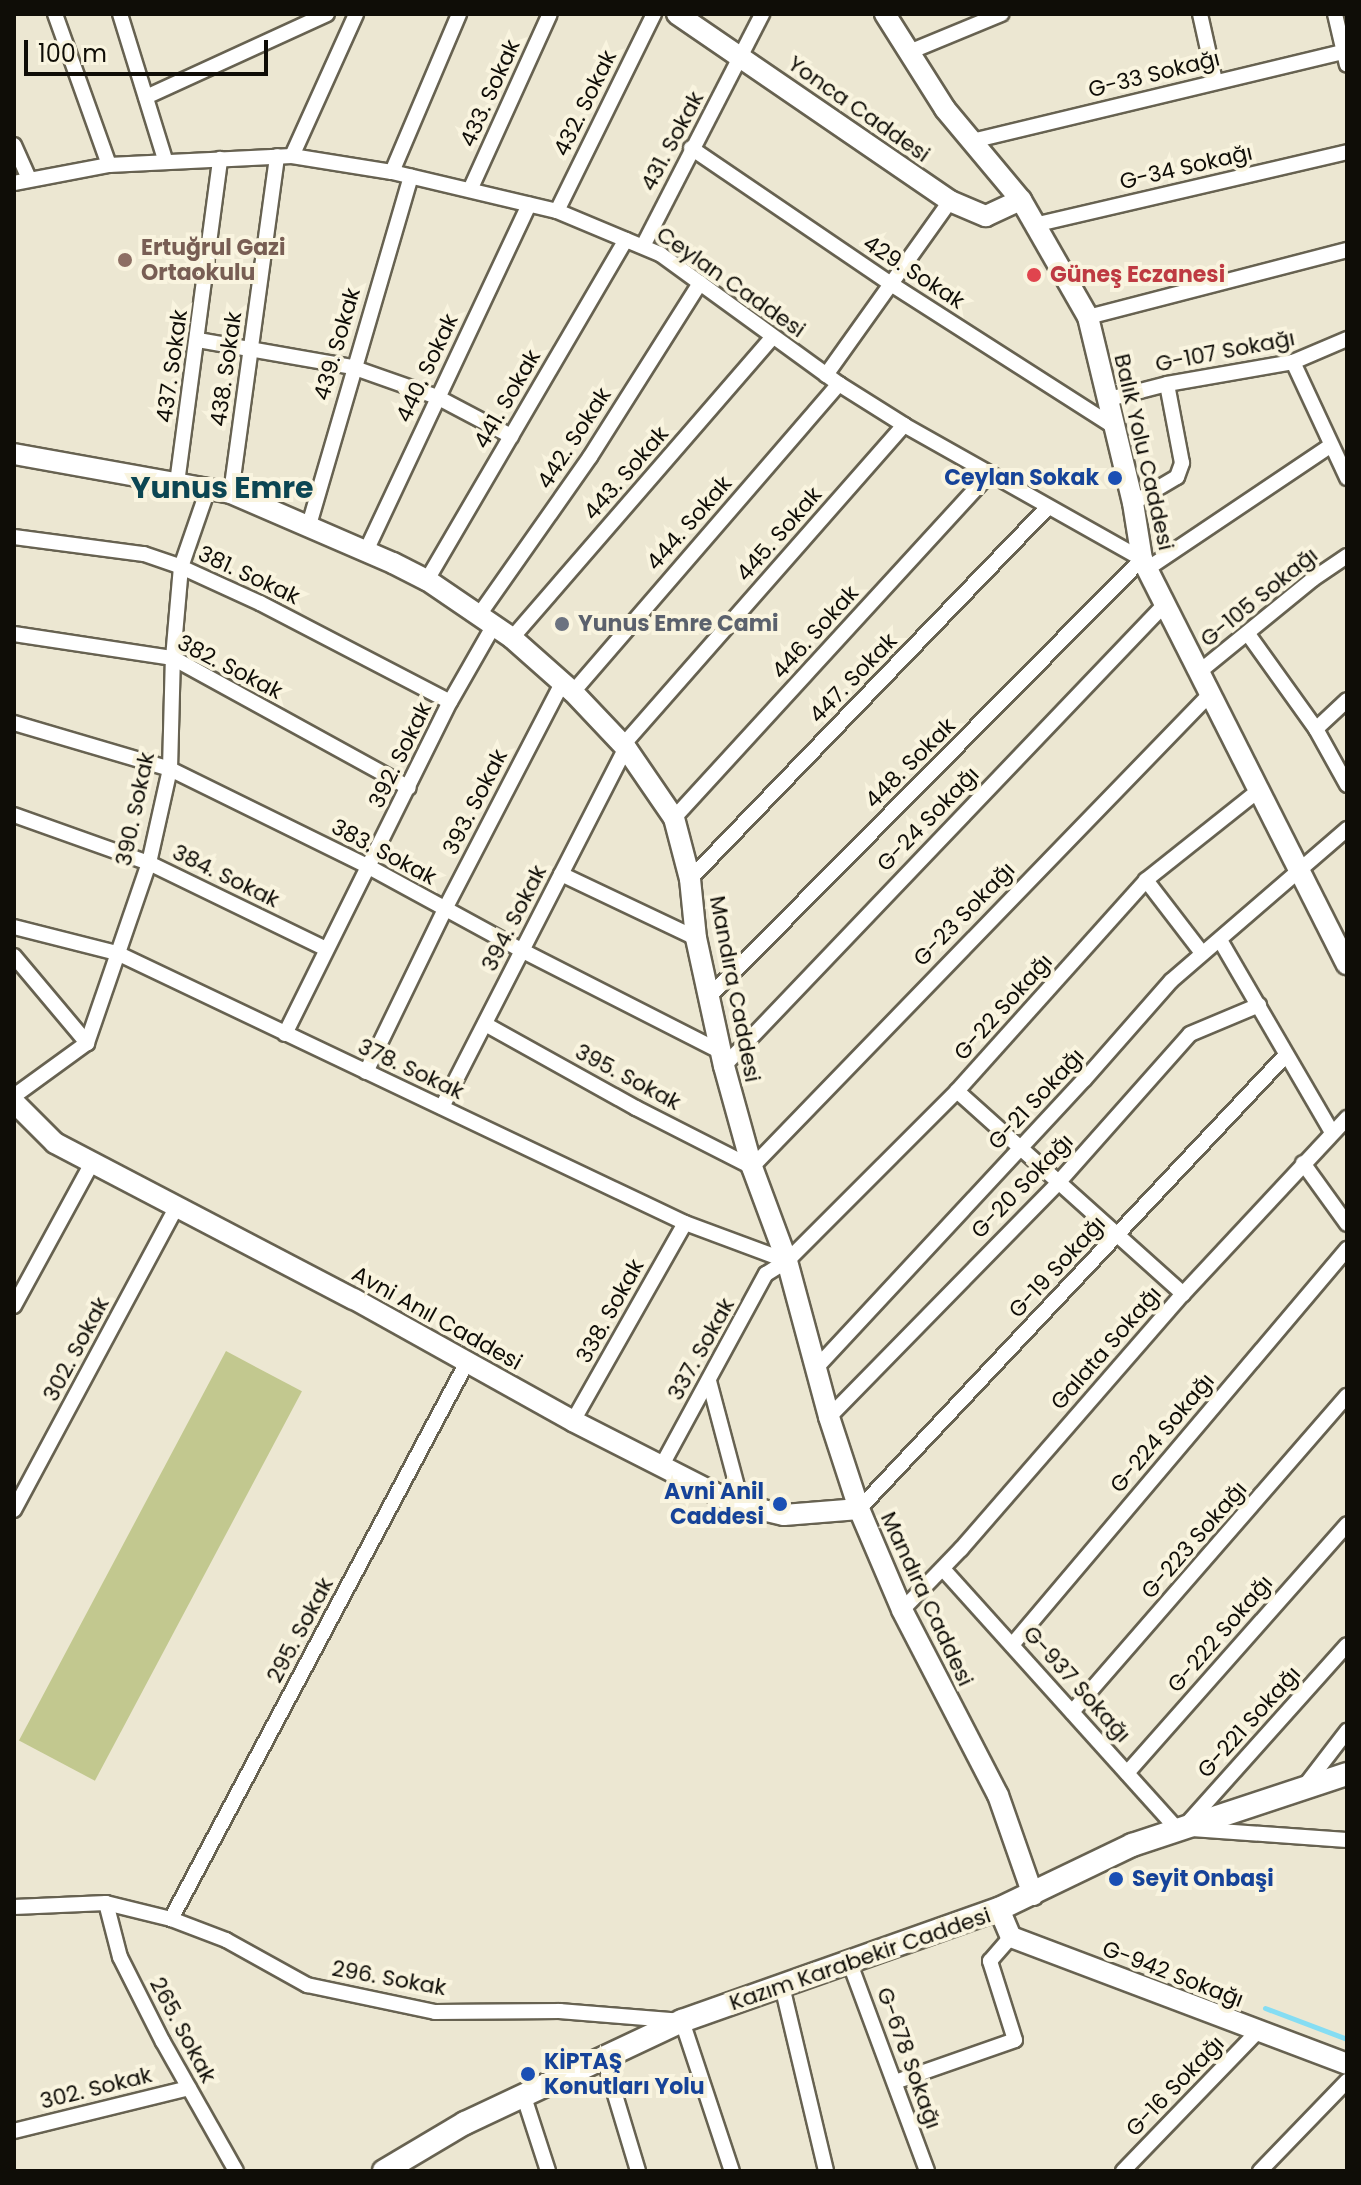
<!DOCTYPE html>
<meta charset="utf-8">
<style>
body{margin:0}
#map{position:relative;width:1361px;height:2185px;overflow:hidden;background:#ece7d2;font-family:Poppins,sans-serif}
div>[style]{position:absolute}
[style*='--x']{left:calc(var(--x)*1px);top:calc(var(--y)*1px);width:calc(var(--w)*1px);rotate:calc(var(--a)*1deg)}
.green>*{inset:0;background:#c2c88f;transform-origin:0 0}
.stream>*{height:5px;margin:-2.5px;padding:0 2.5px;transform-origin:2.5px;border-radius:2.5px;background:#85ddf3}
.roads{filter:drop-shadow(2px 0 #676251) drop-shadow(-2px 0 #676251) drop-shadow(0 2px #676251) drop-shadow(0 -2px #676251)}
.street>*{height:14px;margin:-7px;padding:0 7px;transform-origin:7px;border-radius:7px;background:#fff}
.secondary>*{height:20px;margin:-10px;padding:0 10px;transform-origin:10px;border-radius:10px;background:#fff}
.primary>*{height:22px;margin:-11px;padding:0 11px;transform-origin:11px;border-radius:11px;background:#fff}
.dots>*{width:22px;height:22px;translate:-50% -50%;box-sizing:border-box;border:4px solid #f9f4df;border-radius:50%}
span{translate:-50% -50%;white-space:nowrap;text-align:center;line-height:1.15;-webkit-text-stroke:8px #f9f4df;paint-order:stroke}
.street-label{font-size:22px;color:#0f0d07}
.education-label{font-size:22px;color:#785e54;font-weight:700}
.left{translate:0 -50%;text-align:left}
.health-label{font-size:22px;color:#be3a42;font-weight:700}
.transit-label{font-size:22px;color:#164399;font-weight:700}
.right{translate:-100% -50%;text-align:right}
.worship-label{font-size:22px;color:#5b616d;font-weight:700}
.district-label{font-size:30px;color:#0b4653;font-weight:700}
.frame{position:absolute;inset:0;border:16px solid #0f0d07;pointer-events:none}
.scale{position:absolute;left:24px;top:40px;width:244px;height:36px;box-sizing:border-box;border:4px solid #0f0d07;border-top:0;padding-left:10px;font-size:24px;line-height:28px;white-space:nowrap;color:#0f0d07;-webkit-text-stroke:6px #f9f4df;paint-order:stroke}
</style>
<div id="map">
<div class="green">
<i style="left:226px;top:1351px;width:86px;height:441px;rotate:28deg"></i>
</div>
<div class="stream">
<i style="--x:1265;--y:2008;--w:88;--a:20.7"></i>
</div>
<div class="roads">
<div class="street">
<i style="--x:55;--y:14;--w:160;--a:70.3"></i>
<i style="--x:120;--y:14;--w:152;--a:72.8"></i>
<i style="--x:1200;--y:14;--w:69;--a:77.4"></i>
<i style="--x:1335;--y:14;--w:52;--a:76.8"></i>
<i style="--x:909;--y:52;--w:100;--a:-22.4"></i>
<i style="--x:146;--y:97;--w:199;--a:-24.6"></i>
<i style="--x:972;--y:141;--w:386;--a:-13.5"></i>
<i style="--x:14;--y:145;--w:36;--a:66"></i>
<i style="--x:691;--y:148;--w:242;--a:34.2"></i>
<i style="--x:891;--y:284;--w:267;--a:32.6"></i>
<i style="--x:292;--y:156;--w:156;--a:-65.7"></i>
<i style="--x:392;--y:172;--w:172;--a:-67"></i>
<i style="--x:14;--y:183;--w:97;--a:-10.7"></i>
<i style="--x:109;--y:165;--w:183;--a:-2.8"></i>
<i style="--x:292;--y:156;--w:101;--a:9.1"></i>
<i style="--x:392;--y:172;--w:170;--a:13.3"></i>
<i style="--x:557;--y:211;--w:112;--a:22.7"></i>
<i style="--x:660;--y:254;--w:221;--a:36"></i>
<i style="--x:839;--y:384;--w:77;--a:32.2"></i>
<i style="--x:904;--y:425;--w:273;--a:29.4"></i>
<i style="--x:1142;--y:559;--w:616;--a:134.67"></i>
<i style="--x:470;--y:190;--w:193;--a:-65.6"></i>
<i style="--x:557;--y:211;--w:220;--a:-63.8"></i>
<i style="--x:1034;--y:225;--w:321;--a:-13.1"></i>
<i style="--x:643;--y:246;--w:261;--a:-62.8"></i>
<i style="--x:1088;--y:317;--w:268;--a:-14.5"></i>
<i style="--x:198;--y:340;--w:156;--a:9.9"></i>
<i style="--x:352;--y:367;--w:90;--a:19.4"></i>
<i style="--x:437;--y:397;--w:84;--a:27.8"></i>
<i style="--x:1293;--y:362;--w:128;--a:65"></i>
<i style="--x:826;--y:375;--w:214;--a:-54.5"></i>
<i style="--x:1109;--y:399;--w:60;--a:-14.5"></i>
<i style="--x:1167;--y:384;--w:128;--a:-9.9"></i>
<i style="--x:1293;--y:362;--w:59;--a:-23.1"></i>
<i style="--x:177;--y:483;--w:327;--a:-82.4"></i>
<i style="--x:231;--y:493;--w:340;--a:-82.2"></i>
<i style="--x:1133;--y:503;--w:51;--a:-30.6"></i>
<i style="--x:1177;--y:477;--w:15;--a:-70"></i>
<i style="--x:1182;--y:463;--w:80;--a:-100.8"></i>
<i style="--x:309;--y:525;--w:363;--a:-73.7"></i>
<i style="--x:14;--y:537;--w:131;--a:7.5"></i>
<i style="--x:144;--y:554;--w:39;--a:19"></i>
<i style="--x:181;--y:567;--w:87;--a:24.5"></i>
<i style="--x:260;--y:603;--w:214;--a:27.5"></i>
<i style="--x:366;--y:551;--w:383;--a:-64.8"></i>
<i style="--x:1147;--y:569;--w:220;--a:-33.9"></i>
<i style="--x:427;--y:580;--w:394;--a:-59.7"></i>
<i style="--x:479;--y:615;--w:193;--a:-54.9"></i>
<i style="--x:590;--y:457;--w:206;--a:-57.7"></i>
<i style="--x:14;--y:634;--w:161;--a:8.6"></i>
<i style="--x:173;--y:658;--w:269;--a:28.8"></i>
<i style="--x:1248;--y:634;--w:117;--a:54.4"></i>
<i style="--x:1316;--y:729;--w:64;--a:61"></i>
<i style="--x:512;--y:638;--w:398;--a:-49.1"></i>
<i style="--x:1199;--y:672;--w:147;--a:-39.2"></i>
<i style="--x:1313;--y:579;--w:41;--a:-34.1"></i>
<i style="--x:573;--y:692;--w:407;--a:-49.2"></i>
<i style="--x:14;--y:723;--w:163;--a:16.4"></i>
<i style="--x:170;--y:769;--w:222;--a:26.2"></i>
<i style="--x:369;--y:867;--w:175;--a:28.6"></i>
<i style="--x:523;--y:951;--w:222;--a:27"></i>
<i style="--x:1316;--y:729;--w:42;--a:-43.1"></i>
<i style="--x:623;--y:745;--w:426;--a:-48.7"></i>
<i style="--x:14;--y:815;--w:143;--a:19.6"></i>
<i style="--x:149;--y:863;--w:197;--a:25.9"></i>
<i style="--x:674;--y:818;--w:465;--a:-47.5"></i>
<i style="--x:561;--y:874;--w:149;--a:25.4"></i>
<i style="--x:690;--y:879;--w:516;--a:-46.1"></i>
<i style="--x:1146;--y:880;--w:92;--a:52.5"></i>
<i style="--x:14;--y:927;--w:106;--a:14.2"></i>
<i style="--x:117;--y:953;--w:629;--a:25.42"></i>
<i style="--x:685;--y:1223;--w:109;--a:20.4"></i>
<i style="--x:1220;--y:940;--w:221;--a:59.8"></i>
<i style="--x:14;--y:956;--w:114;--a:50"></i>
<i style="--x:485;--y:1024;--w:173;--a:29.1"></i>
<i style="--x:636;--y:1108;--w:130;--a:27"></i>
<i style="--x:752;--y:1167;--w:658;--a:-45.92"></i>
<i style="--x:285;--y:1034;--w:371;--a:-63.6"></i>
<i style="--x:450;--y:702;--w:89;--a:-60.3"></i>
<i style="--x:724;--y:1066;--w:639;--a:-46.33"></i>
<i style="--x:366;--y:1072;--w:181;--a:-64.1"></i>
<i style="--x:445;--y:909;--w:254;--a:-62.6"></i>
<i style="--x:957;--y:1091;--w:304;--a:41.9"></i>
<i style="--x:14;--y:1096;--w:90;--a:-36"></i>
<i style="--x:87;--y:1043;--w:190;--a:-71"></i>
<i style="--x:149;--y:863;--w:96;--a:-77.4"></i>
<i style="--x:170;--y:769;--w:111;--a:-88.5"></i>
<i style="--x:173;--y:658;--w:91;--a:-85"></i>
<i style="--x:181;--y:567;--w:83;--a:-70.9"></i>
<i style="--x:442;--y:1107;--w:403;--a:-62.9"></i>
<i style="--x:1303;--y:1163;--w:75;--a:54.2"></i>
<i style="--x:14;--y:1306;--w:163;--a:-61.4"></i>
<i style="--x:817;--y:1367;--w:392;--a:-47.1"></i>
<i style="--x:1084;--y:1080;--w:132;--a:-48.7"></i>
<i style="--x:1171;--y:981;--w:233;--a:-40.8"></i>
<i style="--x:709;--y:1381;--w:128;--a:75.1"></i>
<i style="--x:829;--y:1417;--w:326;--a:-45.6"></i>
<i style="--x:1057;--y:1184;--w:200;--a:-48.4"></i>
<i style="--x:1190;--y:1034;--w:75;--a:-22.8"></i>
<i style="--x:573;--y:1421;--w:227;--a:-60.5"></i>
<i style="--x:661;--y:1467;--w:220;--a:-61.5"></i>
<i style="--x:766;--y:1274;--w:25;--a:-32"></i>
<i style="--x:787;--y:1261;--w:240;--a:-45"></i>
<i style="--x:957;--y:1091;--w:283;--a:-48.1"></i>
<i style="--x:1146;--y:880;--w:143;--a:-38.5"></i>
<i style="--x:859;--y:1509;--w:623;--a:-46.76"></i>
<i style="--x:14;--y:1510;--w:343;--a:-61.8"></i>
<i style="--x:943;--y:1569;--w:351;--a:48"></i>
<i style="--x:902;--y:1610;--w:85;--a:-46"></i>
<i style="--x:961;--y:1549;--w:338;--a:-49"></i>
<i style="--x:1183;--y:1294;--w:241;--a:-47"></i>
<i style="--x:1012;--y:1645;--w:519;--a:-49.77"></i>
<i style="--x:1072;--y:1712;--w:419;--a:-49"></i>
<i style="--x:1127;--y:1773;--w:332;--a:-48.5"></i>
<i style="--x:1304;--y:1787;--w:71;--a:-52.5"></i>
<i style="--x:1186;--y:1825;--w:241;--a:-48.2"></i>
<i style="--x:1192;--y:1829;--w:155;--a:4.1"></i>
<i style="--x:106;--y:1903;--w:56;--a:75.5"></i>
<i style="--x:120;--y:1957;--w:95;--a:63.2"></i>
<i style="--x:163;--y:2042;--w:148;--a:60.5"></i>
<i style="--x:14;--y:1907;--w:92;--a:-2.5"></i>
<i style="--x:106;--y:1903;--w:67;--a:13.8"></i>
<i style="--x:171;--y:1919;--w:59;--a:20.9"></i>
<i style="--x:226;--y:1940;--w:93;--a:29.1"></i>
<i style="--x:307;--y:1985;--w:131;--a:11.9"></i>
<i style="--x:435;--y:2012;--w:125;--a:-0.5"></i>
<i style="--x:560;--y:2011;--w:122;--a:4.7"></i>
<i style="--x:682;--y:2021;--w:158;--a:71.6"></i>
<i style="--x:171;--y:1919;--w:631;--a:-62.01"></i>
<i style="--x:849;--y:1961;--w:224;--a:69.6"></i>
<i style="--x:782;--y:1986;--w:190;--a:76.6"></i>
<i style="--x:603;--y:2055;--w:121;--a:73.2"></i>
<i style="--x:895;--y:2082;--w:127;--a:-19.3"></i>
<i style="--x:1015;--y:2040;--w:83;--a:-107.6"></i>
<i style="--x:990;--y:1961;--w:32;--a:-49"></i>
<i style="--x:523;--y:2094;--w:81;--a:72"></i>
<i style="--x:14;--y:2131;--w:180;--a:-13.8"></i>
<i style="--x:1123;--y:2171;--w:194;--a:-46"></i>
<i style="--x:1260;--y:2171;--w:125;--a:-46"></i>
</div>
<div class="secondary">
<i style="--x:677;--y:14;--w:331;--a:34.4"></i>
<i style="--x:950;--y:201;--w:39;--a:23"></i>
<i style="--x:986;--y:216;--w:38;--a:-25"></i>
<i style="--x:885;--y:14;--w:112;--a:57.7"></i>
<i style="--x:945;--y:109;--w:119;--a:50.1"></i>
<i style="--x:1021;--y:200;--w:135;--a:60.2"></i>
<i style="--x:1088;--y:317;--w:191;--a:76.4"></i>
<i style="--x:1133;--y:503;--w:57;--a:80.9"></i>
<i style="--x:1142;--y:559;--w:454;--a:63.2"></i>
<i style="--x:14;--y:454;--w:220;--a:10.2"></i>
<i style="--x:231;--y:493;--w:176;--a:23.4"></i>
<i style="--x:393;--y:563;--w:38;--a:27"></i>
<i style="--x:427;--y:580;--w:103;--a:34.3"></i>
<i style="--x:512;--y:638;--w:81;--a:41.5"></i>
<i style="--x:573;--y:692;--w:77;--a:46.6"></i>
<i style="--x:626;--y:748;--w:85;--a:55.6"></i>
<i style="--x:674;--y:818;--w:63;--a:75.3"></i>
<i style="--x:690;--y:879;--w:59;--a:84.2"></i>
<i style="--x:696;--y:938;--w:131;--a:77.7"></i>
<i style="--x:724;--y:1066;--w:105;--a:74.5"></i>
<i style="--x:752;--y:1167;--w:100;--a:69.6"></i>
<i style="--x:787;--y:1261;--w:162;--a:74.9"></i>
<i style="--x:829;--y:1417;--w:97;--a:71.9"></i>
<i style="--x:859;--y:1509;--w:110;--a:66.9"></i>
<i style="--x:902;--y:1610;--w:208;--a:62.6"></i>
<i style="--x:998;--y:1795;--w:106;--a:70.7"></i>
<i style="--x:14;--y:1102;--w:58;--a:45"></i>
<i style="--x:55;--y:1143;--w:337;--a:27.6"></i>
<i style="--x:354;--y:1299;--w:251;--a:29.1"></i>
<i style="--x:573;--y:1421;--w:181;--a:27"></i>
<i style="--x:734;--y:1503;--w:51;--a:13.5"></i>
<i style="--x:784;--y:1515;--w:75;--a:-4.6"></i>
<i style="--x:999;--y:1909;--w:30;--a:67"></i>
<i style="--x:1011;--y:1937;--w:359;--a:20.7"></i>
</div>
<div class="primary">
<i style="--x:384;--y:2171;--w:94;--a:-30.7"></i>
<i style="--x:465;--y:2123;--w:240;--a:-25.2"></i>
<i style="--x:682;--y:2021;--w:336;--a:-19.5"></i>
<i style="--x:999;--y:1909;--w:148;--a:-25.7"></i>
<i style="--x:1132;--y:1845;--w:226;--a:-18.3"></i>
</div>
</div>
<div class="dots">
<i style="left:125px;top:260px;background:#8d6e63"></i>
<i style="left:1034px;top:275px;background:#e0444e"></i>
<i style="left:1115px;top:478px;background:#1a4fb4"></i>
<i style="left:562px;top:624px;background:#6b7280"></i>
<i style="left:780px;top:1504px;background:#1a4fb4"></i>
<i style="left:1116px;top:1879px;background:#1a4fb4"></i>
<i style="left:528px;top:2074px;background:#1a4fb4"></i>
</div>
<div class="street-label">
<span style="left:1154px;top:74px;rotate:-14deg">G-33 Sokağı</span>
<span style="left:490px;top:93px;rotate:-66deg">433. Sokak</span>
<span style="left:585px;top:103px;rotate:-64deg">432. Sokak</span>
<span style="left:859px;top:109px;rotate:35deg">Yonca Caddesi</span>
<span style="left:672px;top:141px;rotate:-62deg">431. Sokak</span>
<span style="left:1186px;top:167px;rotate:-13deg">G-34 Sokağı</span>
<span style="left:914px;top:272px;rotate:33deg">429. Sokak</span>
<span style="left:731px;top:282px;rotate:35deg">Ceylan Caddesi</span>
<span style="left:337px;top:344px;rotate:-74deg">439. Sokak</span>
<span style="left:1225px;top:351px;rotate:-11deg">G-107 Sokağı</span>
<span style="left:172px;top:366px;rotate:-82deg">437. Sokak</span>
<span style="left:427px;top:368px;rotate:-65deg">440. Sokak</span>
<span style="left:226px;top:369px;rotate:-82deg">438. Sokak</span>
<span style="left:507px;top:399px;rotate:-60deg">441. Sokak</span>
<span style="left:574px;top:438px;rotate:-57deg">442. Sokak</span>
<span style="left:1144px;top:452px;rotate:77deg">Balık Yolu Caddesi</span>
<span style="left:626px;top:473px;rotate:-49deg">443. Sokak</span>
<span style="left:689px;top:523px;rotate:-49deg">444. Sokak</span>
<span style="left:779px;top:534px;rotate:-49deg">445. Sokak</span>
<span style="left:249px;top:575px;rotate:25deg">381. Sokak</span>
<span style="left:1259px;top:597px;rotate:-39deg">G-105 Sokağı</span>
<span style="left:815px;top:632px;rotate:-48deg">446. Sokak</span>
<span style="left:230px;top:667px;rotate:27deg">382. Sokak</span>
<span style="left:853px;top:678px;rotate:-46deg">447. Sokak</span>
<span style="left:400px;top:755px;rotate:-64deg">392. Sokak</span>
<span style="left:910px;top:763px;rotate:-45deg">448. Sokak</span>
<span style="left:475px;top:802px;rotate:-63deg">393. Sokak</span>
<span style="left:135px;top:809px;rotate:-78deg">390. Sokak</span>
<span style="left:928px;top:819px;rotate:-46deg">G-24 Sokağı</span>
<span style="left:384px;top:852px;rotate:28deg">383. Sokak</span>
<span style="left:226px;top:876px;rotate:26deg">384. Sokak</span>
<span style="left:964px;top:914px;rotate:-46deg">G-23 Sokağı</span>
<span style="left:514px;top:918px;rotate:-63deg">394. Sokak</span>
<span style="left:735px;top:989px;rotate:79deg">Mandıra Caddesi</span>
<span style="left:1003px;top:1007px;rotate:-48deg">G-22 Sokağı</span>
<span style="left:411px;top:1069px;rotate:25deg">378. Sokak</span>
<span style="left:628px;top:1077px;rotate:28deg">395. Sokak</span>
<span style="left:1036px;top:1099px;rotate:-47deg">G-21 Sokağı</span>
<span style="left:1022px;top:1186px;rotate:-46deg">G-20 Sokağı</span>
<span style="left:1057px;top:1267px;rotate:-47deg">G-19 Sokağı</span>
<span style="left:610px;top:1311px;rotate:-61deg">338. Sokak</span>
<span style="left:437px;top:1318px;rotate:29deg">Avni Anıl Caddesi</span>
<span style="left:1106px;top:1348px;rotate:-49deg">Galata Sokağı</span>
<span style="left:76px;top:1349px;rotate:-62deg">302. Sokak</span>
<span style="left:701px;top:1349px;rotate:-61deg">337. Sokak</span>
<span style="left:1162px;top:1433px;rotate:-50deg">G-224 Sokağı</span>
<span style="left:1194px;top:1540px;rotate:-49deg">G-223 Sokağı</span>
<span style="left:927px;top:1599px;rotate:65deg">Mandıra Caddesi</span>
<span style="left:300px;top:1630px;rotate:-62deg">295. Sokak</span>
<span style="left:1220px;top:1634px;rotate:-49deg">G-222 Sokağı</span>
<span style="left:1077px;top:1684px;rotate:48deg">G-937 Sokağı</span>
<span style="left:1249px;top:1722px;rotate:-48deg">G-221 Sokağı</span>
<span style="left:860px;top:1959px;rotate:-19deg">Kazım Karabekir Caddesi</span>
<span style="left:1173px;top:1974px;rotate:21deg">G-942 Sokağı</span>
<span style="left:389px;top:1978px;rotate:10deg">296. Sokak</span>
<span style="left:183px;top:2030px;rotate:62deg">265. Sokak</span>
<span style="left:909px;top:2058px;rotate:70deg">G-678 Sokağı</span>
<span style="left:1175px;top:2086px;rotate:-46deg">G-16 Sokağı</span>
<span style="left:96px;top:2088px;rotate:-14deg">302. Sokak</span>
</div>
<div class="education-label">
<span class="left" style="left:141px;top:260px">Ertuğrul Gazi<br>Ortaokulu</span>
</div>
<div class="health-label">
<span class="left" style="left:1050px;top:275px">Güneş Eczanesi</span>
</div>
<div class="transit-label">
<span class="right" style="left:1099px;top:478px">Ceylan Sokak</span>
<span class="right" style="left:764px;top:1504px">Avni Anil<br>Caddesi</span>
<span class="left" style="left:1132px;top:1879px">Seyit Onbaşi</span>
<span class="left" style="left:544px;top:2074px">KİPTAŞ<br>Konutları Yolu</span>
</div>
<div class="worship-label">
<span class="left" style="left:578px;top:624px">Yunus Emre Cami</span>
</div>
<div class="district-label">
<span style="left:222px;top:488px">Yunus Emre</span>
</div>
<div class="frame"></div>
<div class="scale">100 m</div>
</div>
